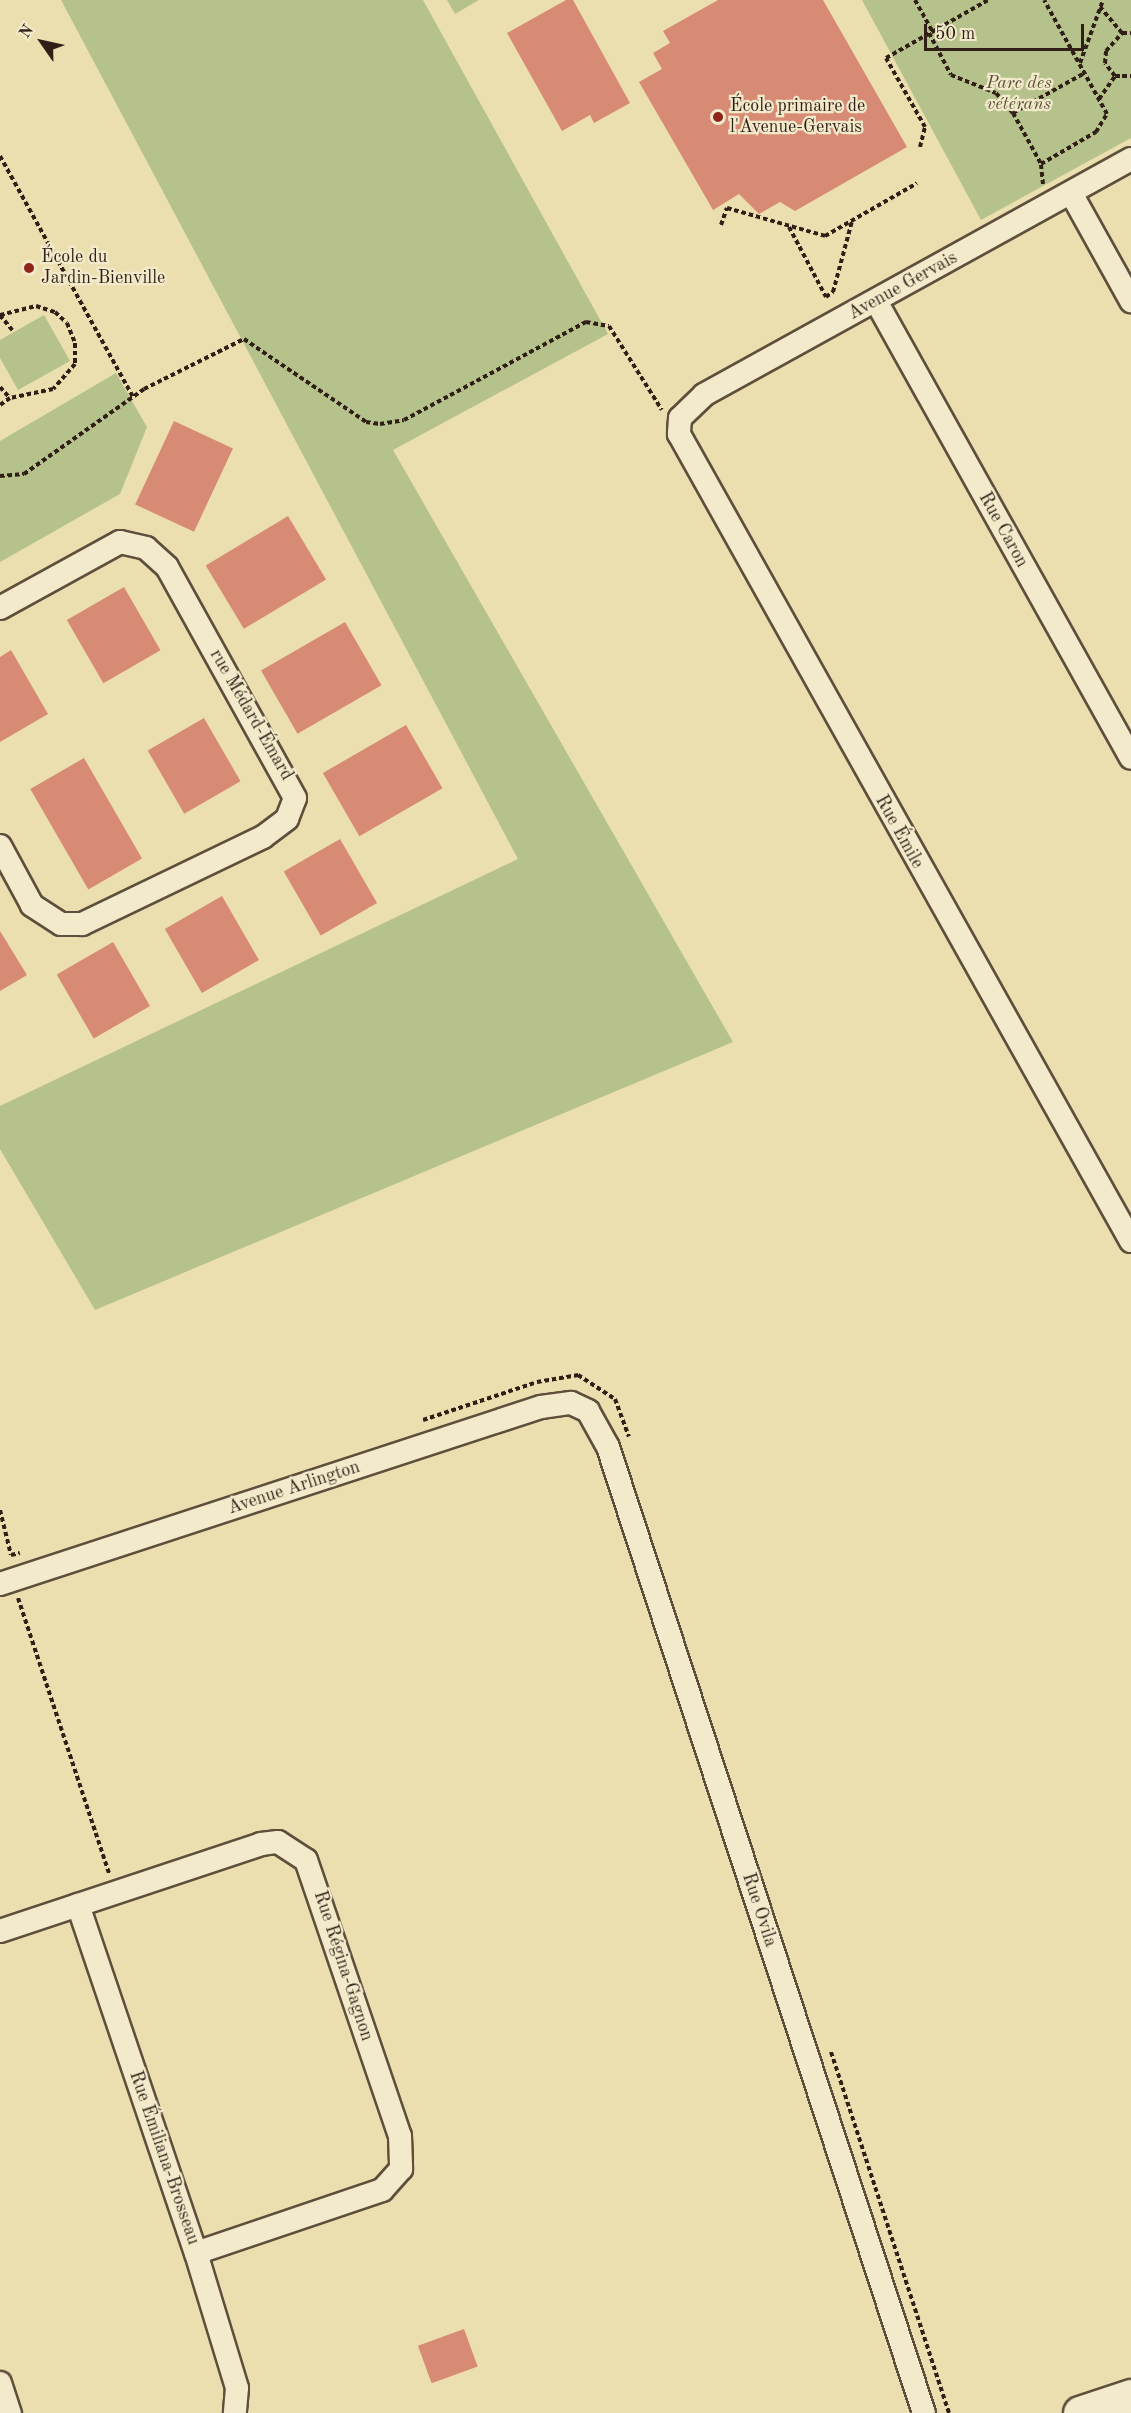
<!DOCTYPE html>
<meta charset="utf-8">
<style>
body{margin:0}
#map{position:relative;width:1131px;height:2413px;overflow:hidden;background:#ecdfaf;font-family:"Old Standard TT",serif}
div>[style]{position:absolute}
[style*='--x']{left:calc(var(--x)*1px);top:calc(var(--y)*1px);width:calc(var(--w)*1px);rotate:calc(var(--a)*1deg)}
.green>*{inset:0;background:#b5c28c}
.building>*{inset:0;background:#d78a74;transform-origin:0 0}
.path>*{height:4px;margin-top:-2px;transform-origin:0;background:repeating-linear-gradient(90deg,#2f1f16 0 4.5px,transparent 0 7.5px)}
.roads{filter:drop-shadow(2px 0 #5e4f3c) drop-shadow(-2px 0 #5e4f3c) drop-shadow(0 2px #5e4f3c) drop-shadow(0 -2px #5e4f3c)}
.street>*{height:22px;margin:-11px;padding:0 11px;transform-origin:11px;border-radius:11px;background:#f3eacb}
.secondary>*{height:32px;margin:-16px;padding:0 16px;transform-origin:16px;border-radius:16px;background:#f3eacb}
.dots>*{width:16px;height:16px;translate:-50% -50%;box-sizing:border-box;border:3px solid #f3eacb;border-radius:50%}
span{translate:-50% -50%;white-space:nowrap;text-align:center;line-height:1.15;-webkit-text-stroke:4.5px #f3eacb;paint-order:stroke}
.park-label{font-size:18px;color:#575039;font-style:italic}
.poi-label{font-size:18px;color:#2f1f16}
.left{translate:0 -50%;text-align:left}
.street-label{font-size:18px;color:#2f1f16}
.north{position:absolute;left:12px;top:12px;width:60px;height:60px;-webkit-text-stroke:4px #f3eacb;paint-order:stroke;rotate:304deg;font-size:16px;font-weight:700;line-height:24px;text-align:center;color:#2f1f16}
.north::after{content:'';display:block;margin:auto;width:21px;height:27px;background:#2f1f16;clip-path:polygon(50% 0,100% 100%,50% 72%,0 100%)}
.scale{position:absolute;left:924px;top:24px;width:160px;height:27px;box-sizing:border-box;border:3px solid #2f1f16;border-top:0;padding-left:8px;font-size:18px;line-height:21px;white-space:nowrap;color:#2f1f16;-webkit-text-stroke:4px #f3eacb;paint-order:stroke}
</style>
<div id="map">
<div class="green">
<i style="clip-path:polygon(61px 0,423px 0,608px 334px,393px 450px,733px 1042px,95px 1310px,0 1149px,0 1106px,518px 859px)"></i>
<i style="clip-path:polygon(447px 0,479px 0,455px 14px)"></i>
<i style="clip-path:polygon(862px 0,1131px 0,1131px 138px,981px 220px)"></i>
<i style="clip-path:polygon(44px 315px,70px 361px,18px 390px,0 358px,0 340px)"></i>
<i style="clip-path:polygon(116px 373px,147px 427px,120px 494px,0 562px,0 441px)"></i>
</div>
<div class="building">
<i style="clip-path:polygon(566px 0,573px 0,630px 103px,594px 123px,590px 115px,562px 131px,507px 33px)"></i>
<i style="clip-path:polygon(718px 0,823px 0,907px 147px,795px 211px,780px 202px,759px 214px,739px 194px,713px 210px,639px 82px,662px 69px,653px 53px,670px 43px,663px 31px)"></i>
<i style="left:174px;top:421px;width:65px;height:92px;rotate:25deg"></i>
<i style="left:288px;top:516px;width:74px;height:96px;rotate:59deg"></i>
<i style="left:124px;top:587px;width:73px;height:66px;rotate:60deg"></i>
<i style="left:345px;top:622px;width:73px;height:97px;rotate:60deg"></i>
<i style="clip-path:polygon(11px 650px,48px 714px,0 742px,0 657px)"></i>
<i style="left:204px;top:718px;width:73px;height:65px;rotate:60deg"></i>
<i style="left:406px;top:725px;width:73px;height:96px;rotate:60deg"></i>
<i style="left:84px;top:758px;width:116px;height:62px;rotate:60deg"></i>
<i style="left:340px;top:839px;width:74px;height:65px;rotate:60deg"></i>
<i style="left:222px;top:896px;width:74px;height:66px;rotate:60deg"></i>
<i style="clip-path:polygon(0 931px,27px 975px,0 991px)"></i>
<i style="left:113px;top:942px;width:74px;height:65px;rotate:60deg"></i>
<i style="left:464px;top:2329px;width:40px;height:49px;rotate:70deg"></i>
</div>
<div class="path">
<i style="--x:915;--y:0;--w:35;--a:61"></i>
<i style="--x:929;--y:33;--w:47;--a:62.4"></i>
<i style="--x:951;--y:75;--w:48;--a:21.8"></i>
<i style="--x:996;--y:93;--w:26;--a:50"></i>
<i style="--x:1013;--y:113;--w:82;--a:-29.1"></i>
<i style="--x:1122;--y:33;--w:9;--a:0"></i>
<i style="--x:1080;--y:63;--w:67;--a:-69.9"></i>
<i style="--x:1115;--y:76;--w:16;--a:0"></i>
<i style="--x:1099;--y:99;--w:28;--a:-55"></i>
<i style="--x:1115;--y:76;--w:16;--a:-128"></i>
<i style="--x:1105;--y:63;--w:12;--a:-85"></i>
<i style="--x:1106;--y:51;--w:24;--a:-48"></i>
<i style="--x:1122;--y:33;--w:34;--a:-130"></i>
<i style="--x:1013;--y:113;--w:58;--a:61.2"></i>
<i style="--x:920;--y:147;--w:21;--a:-76"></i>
<i style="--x:925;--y:127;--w:79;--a:-119.5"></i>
<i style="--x:886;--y:58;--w:117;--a:-29.6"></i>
<i style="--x:0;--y:156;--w:275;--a:61.1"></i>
<i style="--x:1043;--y:184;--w:20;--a:-96"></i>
<i style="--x:1041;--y:164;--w:64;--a:-30.2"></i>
<i style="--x:1096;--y:132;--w:21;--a:-59"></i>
<i style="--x:1107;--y:114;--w:130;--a:-118.9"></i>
<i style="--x:721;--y:225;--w:18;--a:-71"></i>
<i style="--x:727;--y:208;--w:102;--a:15.9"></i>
<i style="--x:825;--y:236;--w:106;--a:-29.9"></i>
<i style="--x:789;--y:227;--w:79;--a:62.1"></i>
<i style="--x:826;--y:297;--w:9;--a:-36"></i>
<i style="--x:833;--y:292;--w:73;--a:-75"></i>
<i style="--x:0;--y:315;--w:37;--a:-14"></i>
<i style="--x:36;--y:306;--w:20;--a:18"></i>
<i style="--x:55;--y:312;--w:16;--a:43"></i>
<i style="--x:67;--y:323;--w:22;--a:68"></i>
<i style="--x:75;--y:343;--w:21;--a:90"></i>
<i style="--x:75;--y:364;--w:33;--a:131"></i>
<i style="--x:53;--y:389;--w:44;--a:168.2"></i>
<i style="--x:10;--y:398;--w:12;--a:145"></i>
<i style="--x:0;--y:315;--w:22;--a:51"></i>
<i style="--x:0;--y:387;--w:15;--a:48"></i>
<i style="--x:0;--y:476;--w:24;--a:-5"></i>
<i style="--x:24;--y:474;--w:147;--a:-35.3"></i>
<i style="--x:144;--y:389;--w:112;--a:-26.6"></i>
<i style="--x:244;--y:339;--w:148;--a:34.2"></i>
<i style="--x:366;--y:422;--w:14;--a:8"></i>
<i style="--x:380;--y:424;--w:24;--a:-9"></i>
<i style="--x:404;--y:420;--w:207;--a:-28.3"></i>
<i style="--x:586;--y:322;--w:23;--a:10"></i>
<i style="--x:609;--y:326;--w:99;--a:57.8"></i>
<i style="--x:423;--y:1420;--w:120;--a:-18.4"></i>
<i style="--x:537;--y:1382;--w:42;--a:-9.7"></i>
<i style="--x:578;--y:1375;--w:44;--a:33"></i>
<i style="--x:615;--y:1399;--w:40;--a:69.8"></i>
<i style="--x:0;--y:1510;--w:46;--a:76.3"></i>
<i style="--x:11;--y:1555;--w:9;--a:-13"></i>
<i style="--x:18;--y:1598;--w:290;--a:71.7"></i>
<i style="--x:831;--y:2052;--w:380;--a:71.9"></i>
</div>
<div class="roads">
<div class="street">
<i style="--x:1131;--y:159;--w:488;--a:151.1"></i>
<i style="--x:704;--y:395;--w:33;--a:136"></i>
<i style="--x:680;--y:418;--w:16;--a:94"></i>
<i style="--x:679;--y:434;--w:925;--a:60.75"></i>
<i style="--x:1071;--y:193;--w:124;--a:60.9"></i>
<i style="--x:876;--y:301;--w:523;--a:60.84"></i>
<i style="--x:0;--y:608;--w:137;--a:-28.8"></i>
<i style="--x:120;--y:542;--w:27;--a:13"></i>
<i style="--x:146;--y:548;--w:28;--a:42"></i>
<i style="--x:167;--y:567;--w:264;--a:61"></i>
<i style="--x:295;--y:798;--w:22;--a:111"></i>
<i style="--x:287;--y:819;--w:30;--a:143"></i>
<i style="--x:263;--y:837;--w:201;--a:154.3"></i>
<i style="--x:82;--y:924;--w:21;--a:180"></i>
<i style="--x:61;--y:924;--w:35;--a:-147"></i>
<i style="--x:32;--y:905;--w:67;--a:-118.5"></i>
<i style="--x:0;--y:1584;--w:569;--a:-18.12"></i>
<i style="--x:541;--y:1407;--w:30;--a:-8"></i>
<i style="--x:571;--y:1403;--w:19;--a:25"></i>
<i style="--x:588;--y:1411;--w:41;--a:60.9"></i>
<i style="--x:608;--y:1447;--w:1016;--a:71.89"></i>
<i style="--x:78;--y:1905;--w:367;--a:71.3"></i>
<i style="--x:196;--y:2253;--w:141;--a:73.1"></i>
<i style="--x:237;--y:2388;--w:25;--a:95"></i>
<i style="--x:0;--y:1931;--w:275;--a:-18.4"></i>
<i style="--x:261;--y:1844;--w:17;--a:-7"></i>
<i style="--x:278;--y:1842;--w:33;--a:33"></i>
<i style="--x:306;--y:1860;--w:292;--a:71.2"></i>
<i style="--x:400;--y:2136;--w:33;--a:88"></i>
<i style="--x:401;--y:2169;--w:28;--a:132"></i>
<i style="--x:382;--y:2190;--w:196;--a:161.3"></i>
<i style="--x:0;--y:2383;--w:32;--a:72"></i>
</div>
<div class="secondary">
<i style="--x:1080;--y:2413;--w:54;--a:-18.4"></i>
</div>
</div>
<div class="dots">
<i style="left:718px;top:117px;background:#8f2418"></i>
<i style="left:29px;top:268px;background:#8f2418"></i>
</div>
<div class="park-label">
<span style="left:1019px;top:94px">Parc des<br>vétérans</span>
</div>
<div class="poi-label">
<span class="left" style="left:730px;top:117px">École primaire de<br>l'Avenue-Gervais</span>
<span class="left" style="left:41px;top:268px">École du<br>Jardin-Bienville</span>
</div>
<div class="street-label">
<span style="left:903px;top:286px;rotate:-29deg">Avenue Gervais</span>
<span style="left:1003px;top:530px;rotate:61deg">Rue Caron</span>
<span style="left:251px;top:715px;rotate:60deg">rue Médard-Émard</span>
<span style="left:899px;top:832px;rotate:61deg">Rue Émile</span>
<span style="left:294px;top:1488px;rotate:-18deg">Avenue Arlington</span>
<span style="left:759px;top:1910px;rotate:72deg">Rue Ovila</span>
<span style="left:343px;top:1966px;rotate:72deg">Rue Régina-Gagnon</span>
<span style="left:164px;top:2158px;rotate:71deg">Rue Émiliana-Brosseau</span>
</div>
<div class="north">N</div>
<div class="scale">50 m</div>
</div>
